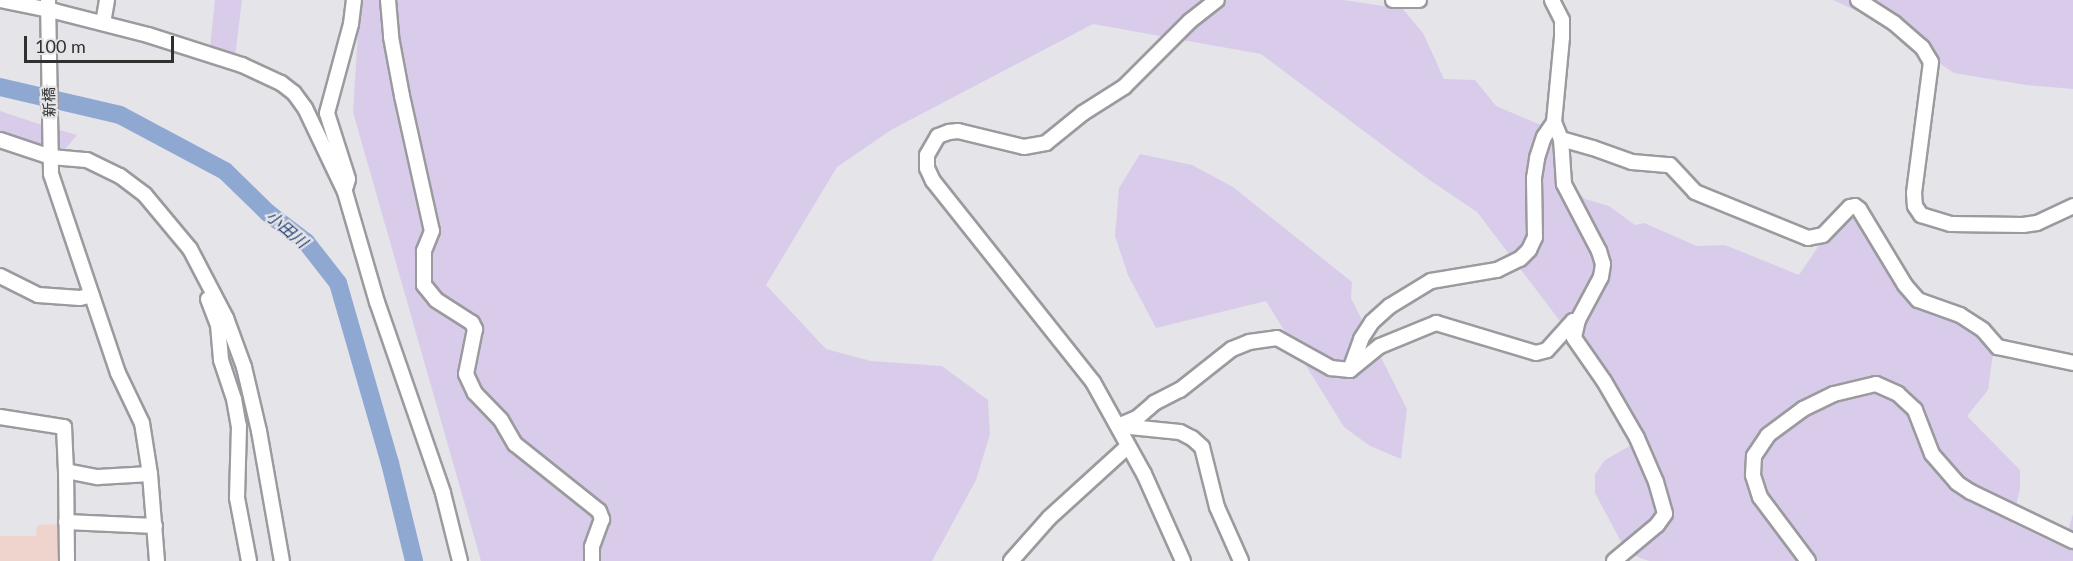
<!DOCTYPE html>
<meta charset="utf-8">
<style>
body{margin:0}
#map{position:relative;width:2073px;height:561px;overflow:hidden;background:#e5e4e8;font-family:Lato,"Noto Sans JP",sans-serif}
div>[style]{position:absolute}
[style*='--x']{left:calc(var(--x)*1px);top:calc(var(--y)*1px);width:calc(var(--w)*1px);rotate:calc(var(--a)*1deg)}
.education>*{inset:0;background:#eed4cd}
.green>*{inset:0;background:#d9cceb}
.river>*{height:18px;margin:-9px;padding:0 9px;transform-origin:9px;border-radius:9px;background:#8fa8d2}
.roads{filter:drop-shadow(2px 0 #9b9a9e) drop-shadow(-2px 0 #9b9a9e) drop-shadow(0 2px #9b9a9e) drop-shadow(0 -2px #9b9a9e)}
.minor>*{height:14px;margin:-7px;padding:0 7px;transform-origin:7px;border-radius:7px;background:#fff}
span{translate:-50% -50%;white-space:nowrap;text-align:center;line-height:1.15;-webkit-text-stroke:4.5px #e5e4e8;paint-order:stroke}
.street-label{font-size:15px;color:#303031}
.water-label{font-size:16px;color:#234176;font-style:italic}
.scale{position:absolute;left:24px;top:36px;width:150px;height:27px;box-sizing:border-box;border:3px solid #303031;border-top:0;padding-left:8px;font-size:18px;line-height:21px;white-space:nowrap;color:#303031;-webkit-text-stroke:4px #e5e4e8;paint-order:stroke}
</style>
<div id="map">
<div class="education">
<i style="clip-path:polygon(64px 524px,64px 561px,0 561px,0 536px,36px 536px,37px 525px)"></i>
</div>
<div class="green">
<i style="clip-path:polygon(215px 0,242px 0,235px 57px,210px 47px)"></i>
<i style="clip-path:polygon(360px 0,1343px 0,1403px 9px,1423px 33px,1444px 79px,1475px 80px,1496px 106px,1541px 125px,1555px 137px,1558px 174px,1585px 199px,1609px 206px,1635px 225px,1644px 223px,1697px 246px,1725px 245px,1799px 275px,1820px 244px,1849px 217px,1855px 215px,1884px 266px,1913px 304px,1961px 321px,1993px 353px,1988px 390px,1967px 416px,2020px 470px,2020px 489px,2012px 523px,2063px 547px,2073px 514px,2073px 561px,1649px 561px,1627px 553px,1595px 493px,1595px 474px,1605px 460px,1640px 440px,1617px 396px,1477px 212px,1428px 179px,1261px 54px,1093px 24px,891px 130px,837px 167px,766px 285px,826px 349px,871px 361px,942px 366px,988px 400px,990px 434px,976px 480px,932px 561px,481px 561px,353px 112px)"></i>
<i style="clip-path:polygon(1833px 0,2073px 0,2073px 89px,2026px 85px,1954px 73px,1868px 16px)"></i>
<i style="clip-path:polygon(0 111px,42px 125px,77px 135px,63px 152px,42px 149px,0 136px)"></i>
<i style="clip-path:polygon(1140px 154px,1192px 165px,1233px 187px,1352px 282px,1351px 298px,1407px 409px,1401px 459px,1370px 446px,1344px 427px,1266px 301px,1156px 328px,1128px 275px,1115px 236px,1119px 188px)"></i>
</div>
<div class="river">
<i style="--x:0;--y:87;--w:123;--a:13.1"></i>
<i style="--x:120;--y:115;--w:119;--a:28.1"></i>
<i style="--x:225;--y:171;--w:60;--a:44.3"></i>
<i style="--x:268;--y:213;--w:48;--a:37.3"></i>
<i style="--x:306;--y:242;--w:52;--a:52"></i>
<i style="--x:338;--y:283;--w:187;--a:73.9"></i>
<i style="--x:390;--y:463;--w:101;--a:76.2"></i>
</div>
<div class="roads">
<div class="minor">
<i style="--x:0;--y:0;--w:55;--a:11.5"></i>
<i style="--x:54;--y:11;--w:97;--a:14.3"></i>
<i style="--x:148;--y:35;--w:99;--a:17.7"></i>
<i style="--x:242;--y:65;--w:43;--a:24.8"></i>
<i style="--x:281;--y:83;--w:16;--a:38"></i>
<i style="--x:294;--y:93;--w:19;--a:54"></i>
<i style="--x:305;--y:108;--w:93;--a:64.5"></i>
<i style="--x:345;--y:192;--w:115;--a:73.8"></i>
<i style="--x:377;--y:302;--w:202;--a:70.9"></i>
<i style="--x:443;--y:493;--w:70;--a:76"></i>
<i style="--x:48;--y:0;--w:174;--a:89"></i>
<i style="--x:51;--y:174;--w:210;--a:71.4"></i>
<i style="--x:118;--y:373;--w:55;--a:64.4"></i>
<i style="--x:142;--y:423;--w:52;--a:81.1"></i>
<i style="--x:150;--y:474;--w:87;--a:85.4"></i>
<i style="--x:388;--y:0;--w:37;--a:85"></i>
<i style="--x:391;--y:37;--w:60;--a:79.4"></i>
<i style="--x:402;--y:96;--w:138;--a:77.5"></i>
<i style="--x:432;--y:231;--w:22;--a:112"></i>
<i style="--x:424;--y:251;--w:34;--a:90"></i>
<i style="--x:424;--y:285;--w:19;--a:51"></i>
<i style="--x:436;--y:300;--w:43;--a:32.6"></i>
<i style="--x:472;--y:323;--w:7;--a:63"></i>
<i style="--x:475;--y:329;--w:46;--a:101.3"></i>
<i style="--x:466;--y:374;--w:21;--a:65"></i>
<i style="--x:475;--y:393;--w:37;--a:46"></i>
<i style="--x:501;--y:420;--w:28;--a:60"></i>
<i style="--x:515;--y:444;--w:107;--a:38.6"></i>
<i style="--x:599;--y:511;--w:9;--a:69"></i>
<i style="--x:602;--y:519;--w:30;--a:110"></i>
<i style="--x:592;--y:547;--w:14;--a:90"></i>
<i style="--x:1393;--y:0;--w:26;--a:0"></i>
<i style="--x:1858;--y:0;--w:43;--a:32.6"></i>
<i style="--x:1894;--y:23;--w:37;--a:41"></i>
<i style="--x:1922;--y:47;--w:17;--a:59"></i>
<i style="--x:1931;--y:62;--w:132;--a:97.4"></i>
<i style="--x:1914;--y:193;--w:13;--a:86"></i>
<i style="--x:1915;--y:206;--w:11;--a:56"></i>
<i style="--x:1921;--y:215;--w:31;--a:17"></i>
<i style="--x:1951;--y:224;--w:72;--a:0.8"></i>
<i style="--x:2023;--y:225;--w:14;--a:-8"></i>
<i style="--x:2037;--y:223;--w:40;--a:-25"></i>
<i style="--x:103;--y:23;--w:23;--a:-80"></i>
<i style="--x:1554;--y:122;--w:18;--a:68"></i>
<i style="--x:1561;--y:139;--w:33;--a:16"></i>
<i style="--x:1593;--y:148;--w:41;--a:19.7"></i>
<i style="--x:1632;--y:162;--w:38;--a:5"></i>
<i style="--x:1670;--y:165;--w:37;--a:47"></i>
<i style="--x:1695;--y:192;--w:122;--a:22.2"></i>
<i style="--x:1808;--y:238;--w:15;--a:-11"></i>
<i style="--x:1823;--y:235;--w:39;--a:-46"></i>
<i style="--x:1850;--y:207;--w:5;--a:-11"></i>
<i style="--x:1855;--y:206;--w:5;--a:37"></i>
<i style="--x:1859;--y:209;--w:89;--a:58.8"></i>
<i style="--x:1905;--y:285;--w:20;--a:49"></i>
<i style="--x:1918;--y:300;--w:45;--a:19.7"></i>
<i style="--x:1960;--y:315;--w:27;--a:33"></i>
<i style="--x:1983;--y:330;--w:23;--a:49"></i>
<i style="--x:1998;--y:347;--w:77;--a:12"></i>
<i style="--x:0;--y:140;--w:54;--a:18.4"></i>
<i style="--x:51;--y:157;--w:36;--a:5"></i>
<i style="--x:87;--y:160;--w:37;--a:26"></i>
<i style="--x:120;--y:176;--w:31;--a:37"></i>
<i style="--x:145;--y:195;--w:70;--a:50.2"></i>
<i style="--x:190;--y:249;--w:78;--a:62.4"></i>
<i style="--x:226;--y:318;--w:52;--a:69.8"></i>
<i style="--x:244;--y:367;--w:66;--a:76.8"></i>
<i style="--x:259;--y:431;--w:132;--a:80"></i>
<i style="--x:346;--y:186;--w:7;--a:-74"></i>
<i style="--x:348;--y:179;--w:69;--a:-107.7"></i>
<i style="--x:327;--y:113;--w:92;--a:-74.9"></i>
<i style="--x:351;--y:24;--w:24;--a:-83"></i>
<i style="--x:0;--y:276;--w:42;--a:26.6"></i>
<i style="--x:38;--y:295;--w:42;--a:4.1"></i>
<i style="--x:80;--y:298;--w:12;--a:-14"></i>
<i style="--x:208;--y:299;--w:28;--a:69"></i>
<i style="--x:218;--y:325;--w:35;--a:85"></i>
<i style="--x:221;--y:360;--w:41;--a:71.6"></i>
<i style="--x:234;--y:399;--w:27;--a:80"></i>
<i style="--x:239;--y:426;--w:72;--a:91.6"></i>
<i style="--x:237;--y:498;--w:64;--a:79.2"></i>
<i style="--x:1578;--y:320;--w:18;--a:103"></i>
<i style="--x:1574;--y:338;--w:52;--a:55.1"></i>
<i style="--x:1604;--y:381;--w:66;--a:59.9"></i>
<i style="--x:1637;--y:438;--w:48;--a:66.6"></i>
<i style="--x:1656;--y:482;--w:33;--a:74"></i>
<i style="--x:1665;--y:514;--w:14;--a:126"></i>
<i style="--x:1657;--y:525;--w:56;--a:140.1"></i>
<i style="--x:1350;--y:370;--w:38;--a:-39"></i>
<i style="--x:1380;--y:346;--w:61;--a:-22.3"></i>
<i style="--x:1436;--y:323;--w:104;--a:16.7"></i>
<i style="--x:1536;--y:353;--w:11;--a:-15"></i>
<i style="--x:1547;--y:350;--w:39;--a:-48"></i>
<i style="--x:1573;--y:321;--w:5;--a:-11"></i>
<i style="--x:1578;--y:320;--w:49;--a:-61.9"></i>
<i style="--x:1601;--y:277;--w:13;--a:-81"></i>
<i style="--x:1603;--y:264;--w:14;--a:-107"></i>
<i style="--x:1599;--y:251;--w:76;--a:-117.6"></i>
<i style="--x:1564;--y:184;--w:45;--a:-93.8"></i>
<i style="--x:0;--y:417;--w:65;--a:8.9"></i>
<i style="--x:64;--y:427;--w:44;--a:87.4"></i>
<i style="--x:1118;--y:426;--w:21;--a:-23"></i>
<i style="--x:1137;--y:418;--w:23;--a:-41"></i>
<i style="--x:1154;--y:403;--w:29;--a:-27"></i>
<i style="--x:1180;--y:390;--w:66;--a:-38.3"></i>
<i style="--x:1232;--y:349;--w:18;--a:-22"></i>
<i style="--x:1249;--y:342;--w:28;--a:-8"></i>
<i style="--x:1277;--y:338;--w:62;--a:29.1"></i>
<i style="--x:1331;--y:368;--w:19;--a:6"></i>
<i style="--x:1350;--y:370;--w:33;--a:-70"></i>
<i style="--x:1361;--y:339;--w:20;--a:-57"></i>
<i style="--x:1372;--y:322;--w:24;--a:-42"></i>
<i style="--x:1390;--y:306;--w:48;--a:-31.4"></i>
<i style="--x:1431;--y:281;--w:67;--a:-9.5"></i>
<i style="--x:1497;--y:270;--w:25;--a:-26"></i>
<i style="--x:1520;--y:259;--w:13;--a:-45"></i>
<i style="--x:1529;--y:250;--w:14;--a:-65"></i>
<i style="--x:1535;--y:237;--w:59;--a:-91"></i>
<i style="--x:1534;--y:178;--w:20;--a:-81"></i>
<i style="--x:1537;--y:158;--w:22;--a:-72"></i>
<i style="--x:1544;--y:137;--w:18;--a:-56"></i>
<i style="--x:1554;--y:122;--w:85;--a:-84.6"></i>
<i style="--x:1562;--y:37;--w:17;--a:-90"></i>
<i style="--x:1562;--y:20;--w:22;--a:-117"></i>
<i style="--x:1120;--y:426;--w:60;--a:5.7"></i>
<i style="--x:1180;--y:432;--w:13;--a:27"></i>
<i style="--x:1192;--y:438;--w:13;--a:42"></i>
<i style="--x:1202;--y:447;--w:62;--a:76"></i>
<i style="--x:1217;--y:507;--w:59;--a:66"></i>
<i style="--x:66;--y:522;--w:89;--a:2.6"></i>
<i style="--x:67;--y:561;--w:90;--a:-90.6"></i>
<i style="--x:66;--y:471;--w:33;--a:11"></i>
<i style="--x:98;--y:477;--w:52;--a:-3.3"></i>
<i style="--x:1011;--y:561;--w:57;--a:-48.5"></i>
<i style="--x:1049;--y:518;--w:107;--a:-42.3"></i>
<i style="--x:1183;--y:561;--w:95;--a:-114.1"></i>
<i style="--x:1144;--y:474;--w:105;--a:-119"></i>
<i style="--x:1093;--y:382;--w:257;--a:-128.5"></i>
<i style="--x:933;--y:181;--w:14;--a:-115"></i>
<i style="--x:927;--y:168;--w:13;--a:-90"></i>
<i style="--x:927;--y:155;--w:22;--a:-60"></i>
<i style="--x:938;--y:136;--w:12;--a:-20"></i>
<i style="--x:949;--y:132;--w:9;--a:-6"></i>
<i style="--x:958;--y:131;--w:68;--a:13.6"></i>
<i style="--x:1024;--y:147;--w:22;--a:-10"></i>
<i style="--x:1046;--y:143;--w:48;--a:-39"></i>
<i style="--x:1083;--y:113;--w:49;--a:-32.4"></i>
<i style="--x:1124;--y:87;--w:93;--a:-45"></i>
<i style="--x:1190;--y:21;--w:34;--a:-38"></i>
<i style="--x:1808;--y:561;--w:80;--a:-126.9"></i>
<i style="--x:1760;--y:497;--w:23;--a:-108"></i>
<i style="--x:1753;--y:475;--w:19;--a:-87"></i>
<i style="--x:1754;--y:456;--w:25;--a:-56"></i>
<i style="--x:1768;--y:435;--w:44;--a:-36.6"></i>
<i style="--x:1803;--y:409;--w:34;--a:-26"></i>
<i style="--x:1834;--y:394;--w:43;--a:-13.4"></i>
<i style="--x:1876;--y:384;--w:24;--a:24"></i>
<i style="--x:1898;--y:394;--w:23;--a:43"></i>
<i style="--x:1915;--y:410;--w:47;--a:68.9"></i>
<i style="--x:1932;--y:454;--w:38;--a:49"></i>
<i style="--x:1957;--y:483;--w:17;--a:33"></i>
<i style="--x:1971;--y:492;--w:113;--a:25.7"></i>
</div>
</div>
<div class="street-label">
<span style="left:49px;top:102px;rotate:-91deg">新橋</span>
</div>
<div class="water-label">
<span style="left:287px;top:229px;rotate:40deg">小田川</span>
</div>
<div class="scale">100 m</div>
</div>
